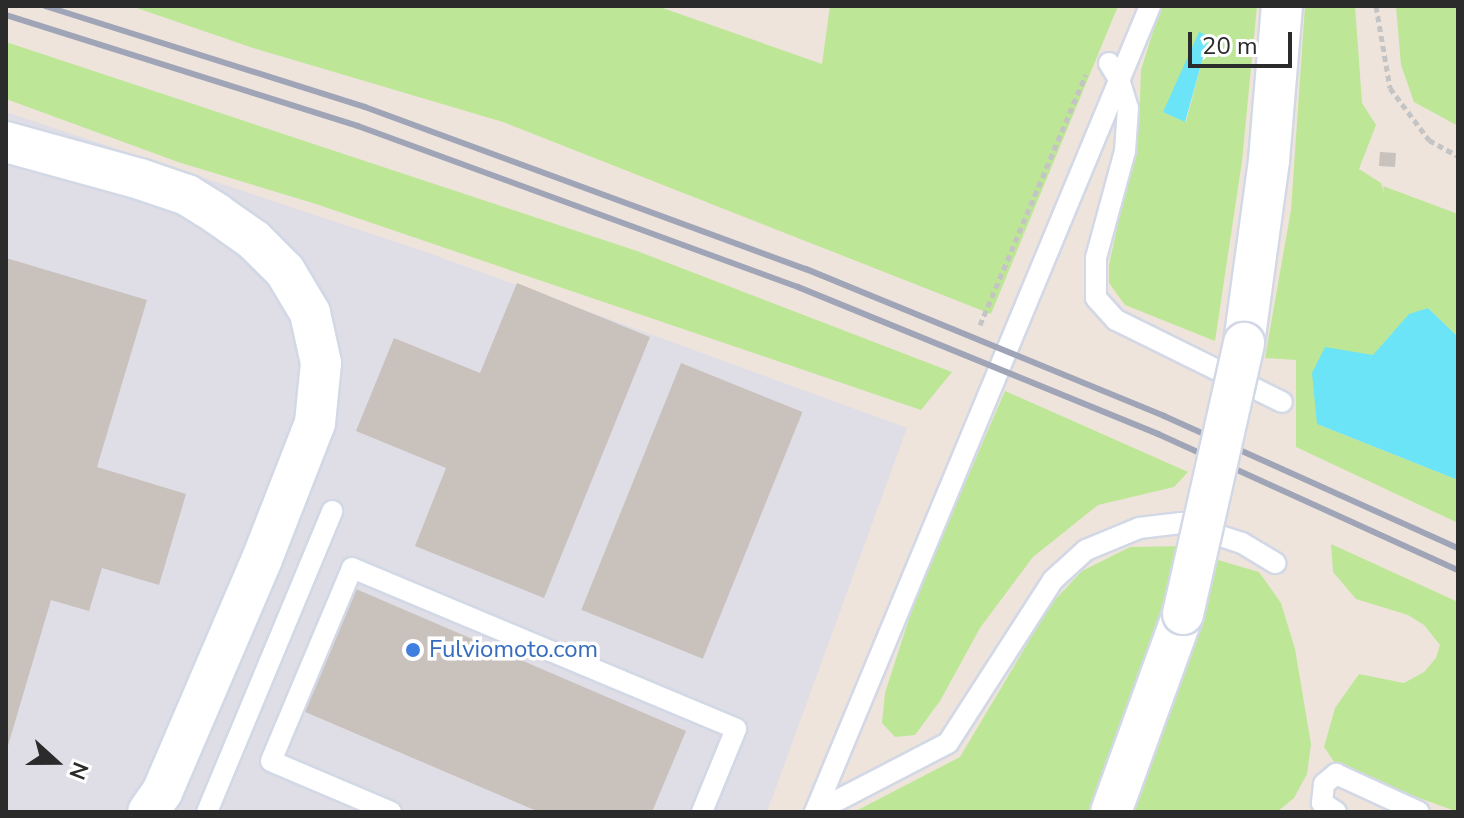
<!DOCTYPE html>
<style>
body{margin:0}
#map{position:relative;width:1464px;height:818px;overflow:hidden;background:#eee4dc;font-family:"Nunito Sans",sans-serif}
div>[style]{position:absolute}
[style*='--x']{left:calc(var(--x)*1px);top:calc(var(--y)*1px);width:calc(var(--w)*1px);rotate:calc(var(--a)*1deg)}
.industrial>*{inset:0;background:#dfdde6}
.green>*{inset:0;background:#bde796}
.water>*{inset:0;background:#6ae4f6}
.building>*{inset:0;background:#c9c1bc;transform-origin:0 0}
.path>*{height:5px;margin-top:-2.5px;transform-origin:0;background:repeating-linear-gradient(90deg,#c4c4c4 0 6px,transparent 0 10px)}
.roads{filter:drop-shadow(2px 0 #d2d8e5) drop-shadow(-2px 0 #d2d8e5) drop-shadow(0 2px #d2d8e5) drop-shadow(0 -2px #d2d8e5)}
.service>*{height:20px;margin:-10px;padding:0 10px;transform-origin:10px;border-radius:10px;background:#fff}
.minor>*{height:40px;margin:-20px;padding:0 20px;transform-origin:20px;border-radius:20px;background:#fff}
.rail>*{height:6px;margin:-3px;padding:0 3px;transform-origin:3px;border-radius:3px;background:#9fa5b7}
.bridges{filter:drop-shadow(2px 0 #d2d8e5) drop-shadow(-2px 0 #d2d8e5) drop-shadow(0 2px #d2d8e5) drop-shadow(0 -2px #d2d8e5)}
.minor-bridge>*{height:40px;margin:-20px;padding:0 20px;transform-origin:20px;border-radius:20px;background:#fff}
.dots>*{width:22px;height:22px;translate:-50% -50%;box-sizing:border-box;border:4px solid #fff;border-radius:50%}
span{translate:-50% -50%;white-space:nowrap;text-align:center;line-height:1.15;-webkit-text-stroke:7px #fff;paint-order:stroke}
.shop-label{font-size:24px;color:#366cbe}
.left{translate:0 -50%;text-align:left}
.frame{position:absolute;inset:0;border:8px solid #2b2b2b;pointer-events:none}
.north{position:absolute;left:16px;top:722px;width:80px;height:80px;-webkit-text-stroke:6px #fff;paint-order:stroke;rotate:111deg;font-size:22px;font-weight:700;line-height:32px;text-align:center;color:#2b2b2b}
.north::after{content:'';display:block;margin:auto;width:28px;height:36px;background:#2b2b2b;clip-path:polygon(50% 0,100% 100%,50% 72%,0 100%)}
.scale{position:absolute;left:1188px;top:32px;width:104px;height:36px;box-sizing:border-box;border:4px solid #2b2b2b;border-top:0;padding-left:10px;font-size:24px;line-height:28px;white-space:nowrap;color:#2b2b2b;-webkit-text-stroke:6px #fff;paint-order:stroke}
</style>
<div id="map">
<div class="industrial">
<i style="clip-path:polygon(6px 112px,426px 252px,907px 428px,767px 812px,6px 812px)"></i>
</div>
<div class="green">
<i style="clip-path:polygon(131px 6px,657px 6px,822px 64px,830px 6px,1118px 6px,991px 314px,503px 122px,253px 48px)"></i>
<i style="clip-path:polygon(evenodd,1161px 6px,1257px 6px,1242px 161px,1215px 341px,1125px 305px,1109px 283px,1109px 265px,1139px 126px,1141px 70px,1161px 6px,1209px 36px,1186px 121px,1185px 122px,1163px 112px,1209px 36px)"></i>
<i style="clip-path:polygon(1305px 6px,1355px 6px,1362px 103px,1376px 125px,1359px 169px,1381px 183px,1384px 194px,1383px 186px,1458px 214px,1458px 337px,1428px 308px,1392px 333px,1317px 424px,1458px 480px,1458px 523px,1296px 447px,1296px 360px,1265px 358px,1291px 210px)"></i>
<i style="clip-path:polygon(1396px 6px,1458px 6px,1458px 126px,1414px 102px,1401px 65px)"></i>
<i style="clip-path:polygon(6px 42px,637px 251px,952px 372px,921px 410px,316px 204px,178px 162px,6px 99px)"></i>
<i style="clip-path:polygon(1005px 391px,1188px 472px,1174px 487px,1098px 505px,1033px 557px,980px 628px,940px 701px,915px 735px,895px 737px,882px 723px,885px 693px,916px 597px)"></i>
<i style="clip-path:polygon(1331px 544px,1458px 602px,1458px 812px,1339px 769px,1324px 747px,1335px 708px,1359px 674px,1404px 683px,1424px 672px,1436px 658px,1440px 645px,1424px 625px,1408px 615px,1356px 599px,1333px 572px)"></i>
<i style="clip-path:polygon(1188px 546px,1094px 812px,854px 812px,960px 757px,1051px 604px,1082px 571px,1130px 547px)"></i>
<i style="clip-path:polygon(1211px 558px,1259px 572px,1281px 603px,1295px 649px,1311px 744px,1307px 774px,1294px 798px,1277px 812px,1124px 812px)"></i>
</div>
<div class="water">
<i style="clip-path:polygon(1199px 32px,1209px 36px,1185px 122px,1163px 112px)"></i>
<i style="clip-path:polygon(1428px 308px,1458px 337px,1458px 480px,1317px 424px,1312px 373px,1325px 347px,1373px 355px,1409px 314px)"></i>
</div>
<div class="building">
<i style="left:1380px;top:152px;width:16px;height:14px;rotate:4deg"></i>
<i style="clip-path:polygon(6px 258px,147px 300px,97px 467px,186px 494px,159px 585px,102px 568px,89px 611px,51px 600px,7px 749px)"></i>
<i style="clip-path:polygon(517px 283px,650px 337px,544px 598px,415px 546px,446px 468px,356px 431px,394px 338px,480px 373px)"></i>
<i style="left:681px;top:363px;width:131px;height:266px;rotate:22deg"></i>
<i style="clip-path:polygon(356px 589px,686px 731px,652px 812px,539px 812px,303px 711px)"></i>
</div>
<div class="path">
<i style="--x:1376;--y:6;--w:83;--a:80.3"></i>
<i style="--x:1390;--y:88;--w:65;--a:53.1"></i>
<i style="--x:1429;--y:140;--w:33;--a:29"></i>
<i style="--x:980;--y:325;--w:272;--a:-67.1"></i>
</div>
<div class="roads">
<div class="service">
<i style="--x:1109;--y:63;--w:19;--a:58"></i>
<i style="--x:1119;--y:79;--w:30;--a:73"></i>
<i style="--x:1128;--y:108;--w:43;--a:94"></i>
<i style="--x:1125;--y:151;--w:111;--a:105.2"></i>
<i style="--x:1096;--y:258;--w:40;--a:90"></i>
<i style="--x:1096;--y:298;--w:30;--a:48"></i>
<i style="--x:1116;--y:320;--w:185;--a:26.3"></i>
<i style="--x:207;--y:812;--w:326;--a:-67.4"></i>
<i style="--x:391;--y:812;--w:130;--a:-157"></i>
<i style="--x:271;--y:761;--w:209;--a:-67.2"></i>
<i style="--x:352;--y:568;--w:416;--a:22.7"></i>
<i style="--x:736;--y:729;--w:90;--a:112.3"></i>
<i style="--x:815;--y:812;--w:873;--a:-67.43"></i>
<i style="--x:815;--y:812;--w:150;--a:-27.4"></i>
<i style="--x:948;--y:743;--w:194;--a:-57.2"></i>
<i style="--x:1053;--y:580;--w:45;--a:-42.3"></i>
<i style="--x:1086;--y:550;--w:57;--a:-22.5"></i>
<i style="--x:1139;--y:528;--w:42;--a:-6.8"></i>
<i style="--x:1181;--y:523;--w:64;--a:18.2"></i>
<i style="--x:1242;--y:543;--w:39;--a:31"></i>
<i style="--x:1336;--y:812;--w:17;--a:-147"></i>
<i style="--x:1322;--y:803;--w:19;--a:-84"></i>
<i style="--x:1324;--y:784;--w:16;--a:-40"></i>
<i style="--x:1336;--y:774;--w:91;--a:24.6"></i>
</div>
<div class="minor">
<i style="--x:6;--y:142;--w:139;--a:15.4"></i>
<i style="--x:140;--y:179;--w:50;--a:18.8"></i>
<i style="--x:187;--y:195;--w:36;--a:32"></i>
<i style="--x:217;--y:214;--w:45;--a:35.1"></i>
<i style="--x:254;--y:240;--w:44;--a:45"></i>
<i style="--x:285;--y:271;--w:49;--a:59.2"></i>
<i style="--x:310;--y:313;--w:51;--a:77.6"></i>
<i style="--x:321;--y:363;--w:60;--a:95.7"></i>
<i style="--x:315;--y:423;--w:146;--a:111.3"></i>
<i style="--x:262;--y:559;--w:254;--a:113.2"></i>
<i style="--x:162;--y:792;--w:24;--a:125"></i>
<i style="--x:1244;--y:343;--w:185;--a:-82.2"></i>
<i style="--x:1269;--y:160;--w:155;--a:-85.2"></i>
<i style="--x:1111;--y:812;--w:211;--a:-70"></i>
</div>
</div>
<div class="rail">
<i style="--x:45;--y:6;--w:336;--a:17.5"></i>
<i style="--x:365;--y:107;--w:470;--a:20.2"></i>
<i style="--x:806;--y:269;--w:387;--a:22.3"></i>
<i style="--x:1164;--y:416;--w:322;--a:24.2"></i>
<i style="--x:6;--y:15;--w:369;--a:17.5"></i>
<i style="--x:358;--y:126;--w:469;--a:20.1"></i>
<i style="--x:798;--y:287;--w:389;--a:22.2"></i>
<i style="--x:1158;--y:434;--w:329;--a:24.4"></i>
</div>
<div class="bridges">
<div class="minor-bridge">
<i style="--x:1183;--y:614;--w:278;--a:-77.3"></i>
</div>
</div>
<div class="dots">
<i style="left:413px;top:650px;background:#3f7fe0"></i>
</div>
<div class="shop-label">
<span class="left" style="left:429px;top:650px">Fulviomoto.com</span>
</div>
<div class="frame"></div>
<div class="north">N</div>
<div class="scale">20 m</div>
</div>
